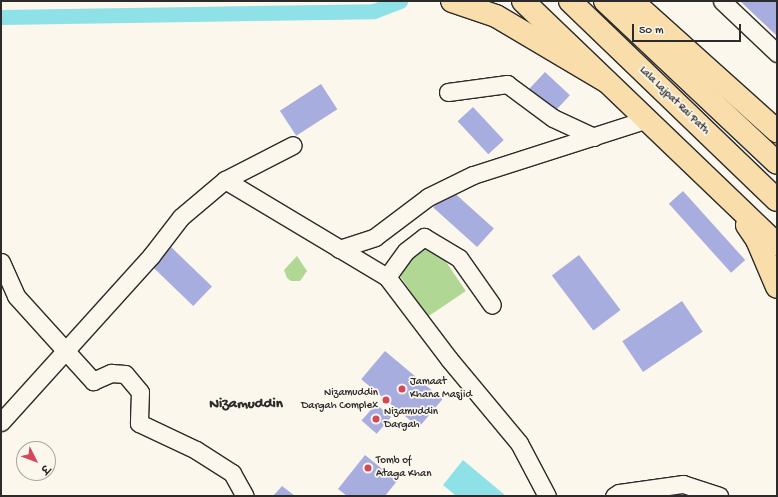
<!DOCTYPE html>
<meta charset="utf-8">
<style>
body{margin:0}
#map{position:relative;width:778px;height:497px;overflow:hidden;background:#fbf7ec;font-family:"Gochi Hand","Playpen Sans Deva",sans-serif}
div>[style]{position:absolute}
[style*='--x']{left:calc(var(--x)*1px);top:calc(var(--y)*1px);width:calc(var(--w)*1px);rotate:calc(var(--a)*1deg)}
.green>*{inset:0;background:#b0d794;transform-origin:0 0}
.water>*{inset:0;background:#8fe1e8}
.canal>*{height:15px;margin:-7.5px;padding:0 7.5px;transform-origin:7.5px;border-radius:7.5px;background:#8fe1e8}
.building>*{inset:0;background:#a7adde;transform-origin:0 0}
.roads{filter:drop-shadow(1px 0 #2b2b2b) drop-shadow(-1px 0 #2b2b2b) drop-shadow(0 1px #2b2b2b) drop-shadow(0 -1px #2b2b2b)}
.minor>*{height:17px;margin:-8.5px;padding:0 8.5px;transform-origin:8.5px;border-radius:8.5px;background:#fbf7ec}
.major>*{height:22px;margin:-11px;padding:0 11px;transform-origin:11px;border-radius:11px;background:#f9ddab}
.highway>*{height:22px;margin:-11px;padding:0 11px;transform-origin:11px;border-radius:11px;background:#f9ddab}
.dots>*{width:11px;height:11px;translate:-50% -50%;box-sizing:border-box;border:2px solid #fbf7ec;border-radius:50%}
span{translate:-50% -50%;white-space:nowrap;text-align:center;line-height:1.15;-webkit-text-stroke:3.5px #fbf7ec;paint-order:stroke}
.street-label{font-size:11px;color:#2b2b2b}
.poi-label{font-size:11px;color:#2b2b2b}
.left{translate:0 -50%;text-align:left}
.right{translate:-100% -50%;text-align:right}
.district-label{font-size:15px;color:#2b2b2b;font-weight:700}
.frame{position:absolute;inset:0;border:2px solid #2b2b2b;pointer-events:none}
.north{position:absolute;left:16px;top:441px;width:40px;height:40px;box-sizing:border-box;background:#fbf7ec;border:1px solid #a8a59f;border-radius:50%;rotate:132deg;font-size:11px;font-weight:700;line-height:16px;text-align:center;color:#2b2b2b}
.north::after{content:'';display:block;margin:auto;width:14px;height:18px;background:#d1495b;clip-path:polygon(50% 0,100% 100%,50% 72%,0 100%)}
.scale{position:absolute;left:632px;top:24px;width:109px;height:18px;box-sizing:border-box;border:2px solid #2b2b2b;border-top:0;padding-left:5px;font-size:12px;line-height:14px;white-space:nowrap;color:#2b2b2b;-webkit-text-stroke:3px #fbf7ec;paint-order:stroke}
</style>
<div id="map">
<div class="green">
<i style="left:430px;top:238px;width:64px;height:46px;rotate:56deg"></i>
<i style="clip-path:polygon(297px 256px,307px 271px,300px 281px,291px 281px,287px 278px,284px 270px)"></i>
</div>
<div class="water">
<i style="clip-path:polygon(463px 460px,506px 496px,456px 496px,443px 485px)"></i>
</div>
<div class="canal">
<i style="--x:1;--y:17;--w:373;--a:-0.9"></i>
<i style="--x:374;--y:11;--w:28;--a:-21"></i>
</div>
<div class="building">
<i style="clip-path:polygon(740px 1px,777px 1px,777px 36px)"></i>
<i style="left:545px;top:72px;width:34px;height:23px;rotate:43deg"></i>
<i style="left:321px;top:84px;width:30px;height:49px;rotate:57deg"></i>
<i style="left:473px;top:107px;width:45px;height:21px;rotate:47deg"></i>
<i style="left:450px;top:189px;width:59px;height:25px;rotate:42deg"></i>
<i style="left:683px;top:191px;width:93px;height:19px;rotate:48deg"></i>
<i style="left:171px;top:247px;width:57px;height:27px;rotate:44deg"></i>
<i style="left:579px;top:255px;width:69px;height:34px;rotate:53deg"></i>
<i style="left:682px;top:301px;width:37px;height:72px;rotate:56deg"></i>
<i style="left:385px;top:351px;width:75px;height:37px;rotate:40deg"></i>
<i style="left:376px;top:404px;width:20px;height:22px;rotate:41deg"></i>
<i style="clip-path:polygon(365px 455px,397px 481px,385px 496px,347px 496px,338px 489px)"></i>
<i style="clip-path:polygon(282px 486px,295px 496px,273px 496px)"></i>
</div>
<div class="roads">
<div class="minor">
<i style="--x:722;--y:1;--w:76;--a:43.4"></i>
<i style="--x:448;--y:92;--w:60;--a:-7.7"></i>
<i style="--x:507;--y:84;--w:57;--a:36.5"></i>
<i style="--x:553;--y:118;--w:45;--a:24.9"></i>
<i style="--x:225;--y:180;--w:189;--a:30.9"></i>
<i style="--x:387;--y:277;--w:103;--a:52.9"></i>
<i style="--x:449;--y:359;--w:109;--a:50.2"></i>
<i style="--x:519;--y:443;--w:60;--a:62.2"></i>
<i style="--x:339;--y:249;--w:38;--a:-18"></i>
<i style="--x:375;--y:237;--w:66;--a:-37"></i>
<i style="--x:428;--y:197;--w:50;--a:-26.1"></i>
<i style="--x:473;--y:175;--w:183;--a:-17.8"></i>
<i style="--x:1;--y:262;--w:37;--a:66"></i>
<i style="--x:16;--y:296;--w:115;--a:47.8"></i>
<i style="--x:93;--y:381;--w:20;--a:-24"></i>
<i style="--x:111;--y:373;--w:14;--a:4"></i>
<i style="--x:125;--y:374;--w:23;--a:50"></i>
<i style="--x:140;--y:392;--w:31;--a:92"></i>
<i style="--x:139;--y:423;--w:63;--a:25.3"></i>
<i style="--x:196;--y:450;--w:43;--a:32.6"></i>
<i style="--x:232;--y:473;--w:26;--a:61"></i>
<i style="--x:387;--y:277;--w:32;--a:-54"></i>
<i style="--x:406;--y:251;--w:23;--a:-38"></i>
<i style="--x:424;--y:237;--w:41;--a:31"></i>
<i style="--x:459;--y:258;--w:57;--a:54.9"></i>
<i style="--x:1;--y:422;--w:224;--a:-47.9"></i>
<i style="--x:151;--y:256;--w:49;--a:-52.4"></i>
<i style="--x:181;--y:217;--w:57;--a:-40.1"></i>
<i style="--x:225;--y:180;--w:76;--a:-27.2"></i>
<i style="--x:614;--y:496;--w:6;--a:-31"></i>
<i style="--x:619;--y:493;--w:65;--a:-8"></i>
<i style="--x:683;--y:484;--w:38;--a:18"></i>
</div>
<div class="major">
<i style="--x:523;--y:1;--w:352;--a:43.8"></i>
<i style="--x:570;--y:1;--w:287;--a:43.9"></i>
<i style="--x:605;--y:1;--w:236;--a:43.3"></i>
<i style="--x:632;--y:1;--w:195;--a:41.9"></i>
<i style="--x:747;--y:225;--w:18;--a:56"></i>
<i style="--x:757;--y:240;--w:51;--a:66.9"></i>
</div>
<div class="highway">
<i style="--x:452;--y:1;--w:46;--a:18.8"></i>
<i style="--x:496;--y:16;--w:128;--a:30.6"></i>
</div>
</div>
<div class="dots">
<i style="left:402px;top:389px;background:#d1495b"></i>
<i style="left:386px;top:400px;background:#d1495b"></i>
<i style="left:376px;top:419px;background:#d1495b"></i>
<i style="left:368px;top:468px;background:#d1495b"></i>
</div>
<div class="street-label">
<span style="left:674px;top:101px;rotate:44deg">Lala Lajpat Rai Path</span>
</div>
<div class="poi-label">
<span class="left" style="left:410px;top:389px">Jamaat<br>Khana Masjid</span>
<span class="right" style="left:378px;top:400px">Nizamuddin<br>Dargah Complex</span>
<span class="left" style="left:384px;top:419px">Nizamuddin<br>Dargah</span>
<span class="left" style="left:376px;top:468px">Tomb of<br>Ataga Khan</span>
</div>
<div class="district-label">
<span style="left:246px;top:405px">Nizamuddin</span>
</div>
<div class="frame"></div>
<div class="north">उ</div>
<div class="scale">50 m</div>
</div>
